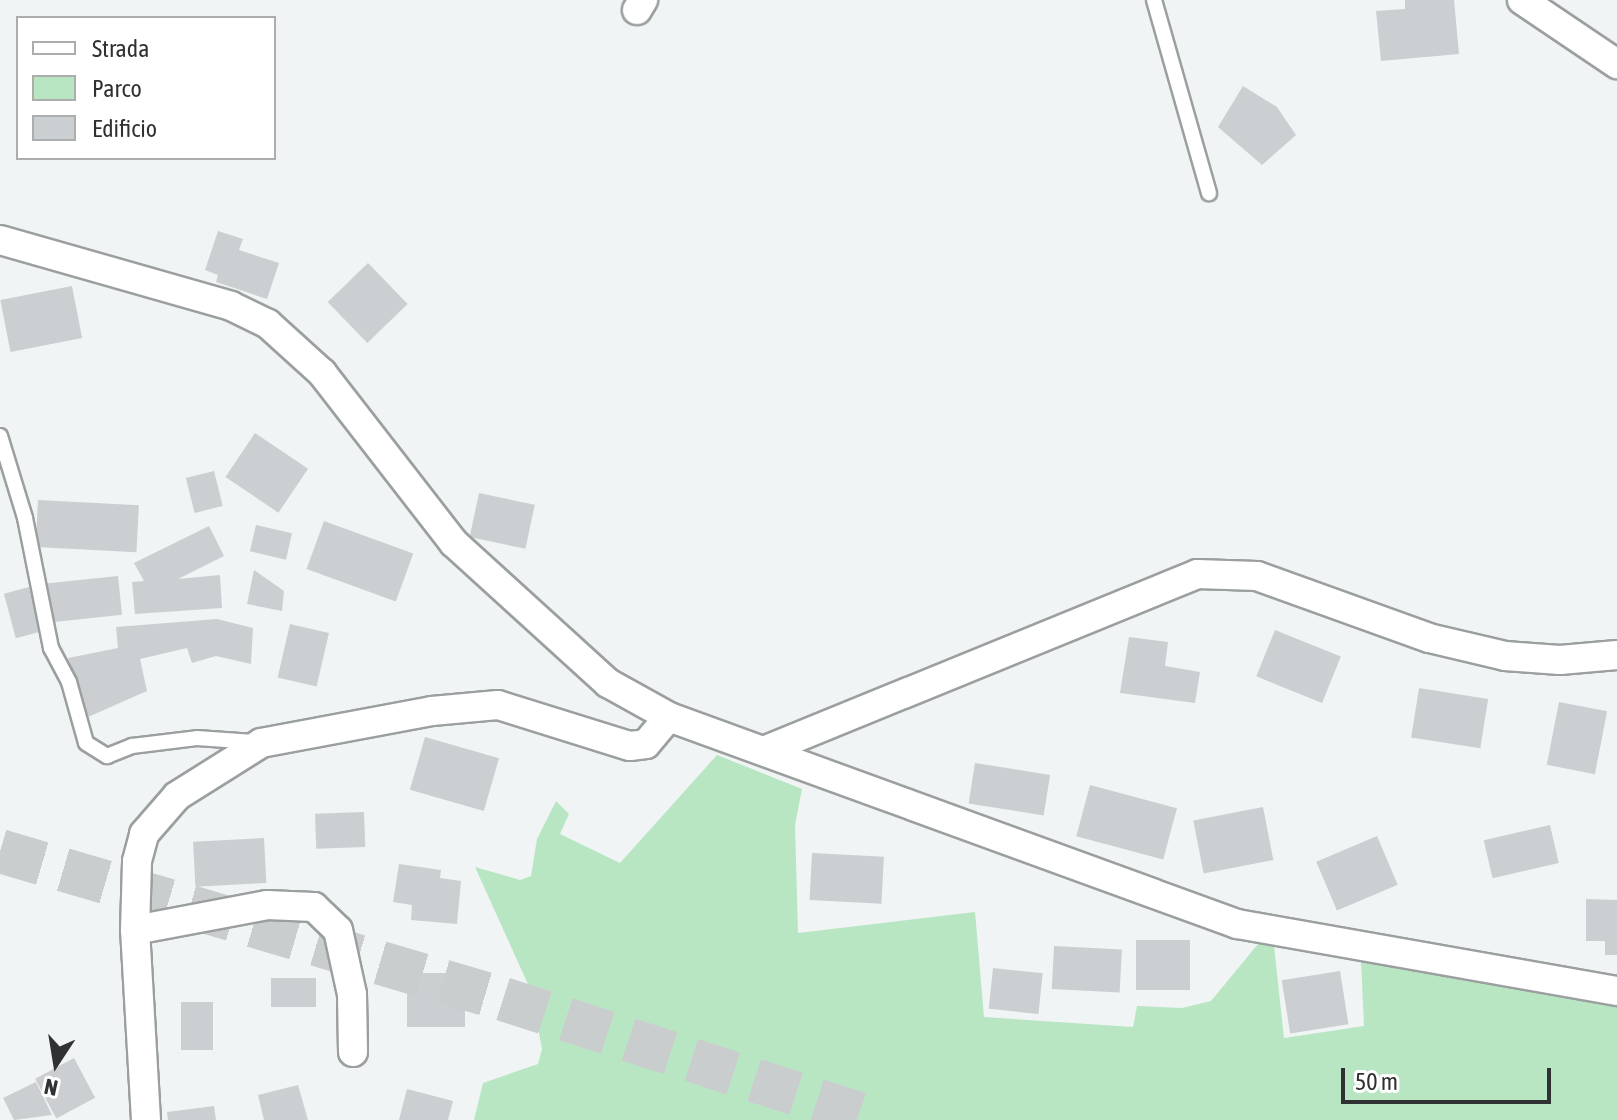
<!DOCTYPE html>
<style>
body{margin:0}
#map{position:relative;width:1617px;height:1120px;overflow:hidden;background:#f0f4f5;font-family:"Asap Condensed",sans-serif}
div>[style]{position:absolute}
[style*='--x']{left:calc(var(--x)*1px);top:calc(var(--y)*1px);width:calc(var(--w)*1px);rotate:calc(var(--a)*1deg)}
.green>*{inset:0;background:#b8e6c2}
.building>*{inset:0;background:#cccfd1;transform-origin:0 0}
.highway-tunnel>*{height:44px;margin-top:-22px;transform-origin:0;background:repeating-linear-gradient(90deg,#cacdce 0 44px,transparent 0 66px)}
.roads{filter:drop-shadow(2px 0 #9b9f9f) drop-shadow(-2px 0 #9b9f9f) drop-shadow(0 2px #9b9f9f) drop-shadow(0 -2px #9b9f9f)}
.lane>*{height:14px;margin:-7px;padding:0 7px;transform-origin:7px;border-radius:7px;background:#fff}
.street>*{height:28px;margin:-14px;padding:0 14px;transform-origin:14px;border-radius:14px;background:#fff}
span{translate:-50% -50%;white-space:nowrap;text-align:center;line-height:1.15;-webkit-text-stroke:6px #fff;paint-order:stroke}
.legend{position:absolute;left:16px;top:16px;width:260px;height:144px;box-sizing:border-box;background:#fff;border:2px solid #acadad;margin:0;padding:10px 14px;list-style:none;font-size:24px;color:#303132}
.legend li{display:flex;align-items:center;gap:16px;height:40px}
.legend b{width:40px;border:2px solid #acadad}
.north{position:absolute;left:16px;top:1024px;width:80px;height:80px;-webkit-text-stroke:6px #fff;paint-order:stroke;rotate:192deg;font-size:22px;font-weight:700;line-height:32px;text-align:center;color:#303132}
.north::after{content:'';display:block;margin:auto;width:28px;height:36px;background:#303132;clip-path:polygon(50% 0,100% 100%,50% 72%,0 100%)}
.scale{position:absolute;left:1341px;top:1068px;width:210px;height:36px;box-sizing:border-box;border:4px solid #303132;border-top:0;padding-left:10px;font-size:24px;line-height:28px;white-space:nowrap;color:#303132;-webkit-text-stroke:6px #fff;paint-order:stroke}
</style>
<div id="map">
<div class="green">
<i style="clip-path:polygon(717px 755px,802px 789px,795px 825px,798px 933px,975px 912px,984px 1017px,1133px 1027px,1137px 1006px,1182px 1008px,1211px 1001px,1258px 944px,1274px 946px,1284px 1038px,1364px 1026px,1361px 961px,1617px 1005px,1617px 1120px,474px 1120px,483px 1083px,538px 1064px,542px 1049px,531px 991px,475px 867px,520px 880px,531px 876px,537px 839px,556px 801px,569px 814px,560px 834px,620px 863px)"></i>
</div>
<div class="building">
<i style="clip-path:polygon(1405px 0,1454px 0,1459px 54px,1381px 61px,1376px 11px,1405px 9px)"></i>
<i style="clip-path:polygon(1243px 86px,1277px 107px,1296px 135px,1262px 165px,1218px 127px)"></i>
<i style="clip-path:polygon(218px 231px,243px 239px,239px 250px,279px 263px,267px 299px,216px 282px,218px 275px,205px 270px)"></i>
<i style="left:368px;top:263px;width:57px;height:56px;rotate:46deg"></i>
<i style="left:72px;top:286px;width:53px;height:73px;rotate:79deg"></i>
<i style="left:255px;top:433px;width:64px;height:53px;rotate:34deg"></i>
<i style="left:214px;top:471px;width:36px;height:29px;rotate:76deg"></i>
<i style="left:479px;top:493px;width:57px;height:45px;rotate:12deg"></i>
<i style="left:38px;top:500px;width:101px;height:47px;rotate:3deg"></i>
<i style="left:324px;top:521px;width:95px;height:51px;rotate:20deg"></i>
<i style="left:256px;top:525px;width:37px;height:27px;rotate:13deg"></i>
<i style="clip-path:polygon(209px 526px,224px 556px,178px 579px,220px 575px,222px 608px,135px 614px,132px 582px,144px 581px,134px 563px)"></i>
<i style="clip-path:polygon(254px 570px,284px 591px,282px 611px,247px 604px)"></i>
<i style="left:118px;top:576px;width:39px;height:75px;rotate:84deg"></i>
<i style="left:29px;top:587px;width:46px;height:26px;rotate:75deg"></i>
<i style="clip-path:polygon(217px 619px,253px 628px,251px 664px,216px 656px,192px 663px,187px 648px,140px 659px,147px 691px,88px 717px,68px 658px,118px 648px,116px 627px)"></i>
<i style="left:290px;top:624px;width:40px;height:55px;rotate:13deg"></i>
<i style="left:1275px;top:630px;width:71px;height:50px;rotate:22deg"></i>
<i style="clip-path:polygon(1129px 637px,1168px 642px,1165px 666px,1200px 672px,1195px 703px,1120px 693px)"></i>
<i style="left:1419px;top:688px;width:70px;height:50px;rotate:9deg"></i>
<i style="left:1559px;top:702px;width:49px;height:64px;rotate:11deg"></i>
<i style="left:425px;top:737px;width:77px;height:55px;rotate:16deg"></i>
<i style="left:975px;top:763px;width:76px;height:41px;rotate:9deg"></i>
<i style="left:1090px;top:785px;width:90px;height:53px;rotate:15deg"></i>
<i style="left:1263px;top:807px;width:54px;height:71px;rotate:79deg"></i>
<i style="left:364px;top:812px;width:35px;height:49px;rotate:88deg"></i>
<i style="left:1550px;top:825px;width:39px;height:68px;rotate:77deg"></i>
<i style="left:1377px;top:836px;width:53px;height:66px;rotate:67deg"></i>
<i style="left:264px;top:838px;width:45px;height:71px;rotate:87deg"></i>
<i style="left:812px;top:853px;width:72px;height:47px;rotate:3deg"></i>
<i style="clip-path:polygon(399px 864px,441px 870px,440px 878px,461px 881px,457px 924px,411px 920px,412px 905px,393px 902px)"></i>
<i style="clip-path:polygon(1586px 899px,1617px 900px,1617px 955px,1605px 955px,1605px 941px,1586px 941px)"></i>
<i style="left:1136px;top:940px;width:54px;height:50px"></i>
<i style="left:1054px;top:946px;width:68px;height:43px;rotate:3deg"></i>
<i style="left:993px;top:968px;width:50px;height:41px;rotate:6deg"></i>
<i style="left:1340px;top:971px;width:54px;height:59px;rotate:81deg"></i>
<i style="left:465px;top:973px;width:54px;height:58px;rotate:90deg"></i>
<i style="left:271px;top:978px;width:45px;height:29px"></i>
<i style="left:181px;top:1002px;width:32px;height:48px"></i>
<i style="left:74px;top:1058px;width:45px;height:44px;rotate:62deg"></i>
<i style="clip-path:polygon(36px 1082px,52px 1115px,14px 1120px,3px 1098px)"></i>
<i style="clip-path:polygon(298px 1085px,308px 1120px,264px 1120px,258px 1095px)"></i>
<i style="clip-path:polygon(407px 1089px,453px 1101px,448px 1120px,399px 1120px)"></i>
<i style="clip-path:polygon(214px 1106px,216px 1120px,168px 1120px,167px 1112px)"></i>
</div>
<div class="highway-tunnel">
<i style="--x:0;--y:851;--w:524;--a:16.4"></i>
<i style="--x:503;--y:999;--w:394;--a:17.9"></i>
</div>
<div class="roads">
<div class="lane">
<i style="--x:1154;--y:0;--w:201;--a:74.1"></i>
<i style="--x:0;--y:436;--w:86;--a:73"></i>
<i style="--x:25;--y:518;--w:133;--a:78.7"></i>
<i style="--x:51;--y:648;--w:38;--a:62"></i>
<i style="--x:69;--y:682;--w:63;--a:74.4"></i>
<i style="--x:86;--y:743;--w:25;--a:32"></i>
<i style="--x:107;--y:756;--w:27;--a:-22"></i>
<i style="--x:132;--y:746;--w:65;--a:-7"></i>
<i style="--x:197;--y:738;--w:57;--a:4"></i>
</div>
<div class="street">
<i style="--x:1522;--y:0;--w:115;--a:34"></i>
<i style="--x:637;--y:10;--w:12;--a:-59"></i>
<i style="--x:0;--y:240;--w:240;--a:15.9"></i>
<i style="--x:231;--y:306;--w:41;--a:25.9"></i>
<i style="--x:268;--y:324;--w:73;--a:42.2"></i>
<i style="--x:322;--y:373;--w:215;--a:52.2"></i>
<i style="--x:454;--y:543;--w:208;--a:42.3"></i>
<i style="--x:608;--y:683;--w:70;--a:29.1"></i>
<i style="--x:669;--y:717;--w:605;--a:20.02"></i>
<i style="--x:1237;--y:924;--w:386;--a:10"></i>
<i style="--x:766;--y:750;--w:466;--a:-22.2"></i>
<i style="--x:1197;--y:574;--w:60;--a:1.9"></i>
<i style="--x:1257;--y:576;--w:183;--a:19.8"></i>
<i style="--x:1429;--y:638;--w:78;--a:13.3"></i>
<i style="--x:1505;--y:656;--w:55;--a:4.2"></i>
<i style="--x:1560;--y:660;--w:57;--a:-5"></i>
<i style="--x:135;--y:930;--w:134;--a:-10.7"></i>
<i style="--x:267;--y:905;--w:47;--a:2.4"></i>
<i style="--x:314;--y:907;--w:33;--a:44"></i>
<i style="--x:338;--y:930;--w:66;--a:77.7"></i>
<i style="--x:352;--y:994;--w:58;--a:89"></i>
<i style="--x:146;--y:1120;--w:190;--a:-93.3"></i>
<i style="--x:135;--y:930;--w:69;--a:-88.3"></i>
<i style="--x:137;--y:861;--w:28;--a:-75"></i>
<i style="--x:144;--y:834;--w:50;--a:-49"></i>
<i style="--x:177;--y:796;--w:99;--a:-32.2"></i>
<i style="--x:261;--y:743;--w:174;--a:-10.6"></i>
<i style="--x:432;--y:711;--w:66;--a:-5.2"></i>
<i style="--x:498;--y:705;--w:138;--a:17.3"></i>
<i style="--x:630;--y:746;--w:16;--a:-7"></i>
<i style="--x:646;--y:744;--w:35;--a:-50"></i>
</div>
</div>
<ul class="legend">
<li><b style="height:10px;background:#fff"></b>Strada</li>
<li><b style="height:22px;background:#b8e6c2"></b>Parco</li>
<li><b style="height:22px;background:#cccfd1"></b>Edificio</li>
</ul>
<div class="north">N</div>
<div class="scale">50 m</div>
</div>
